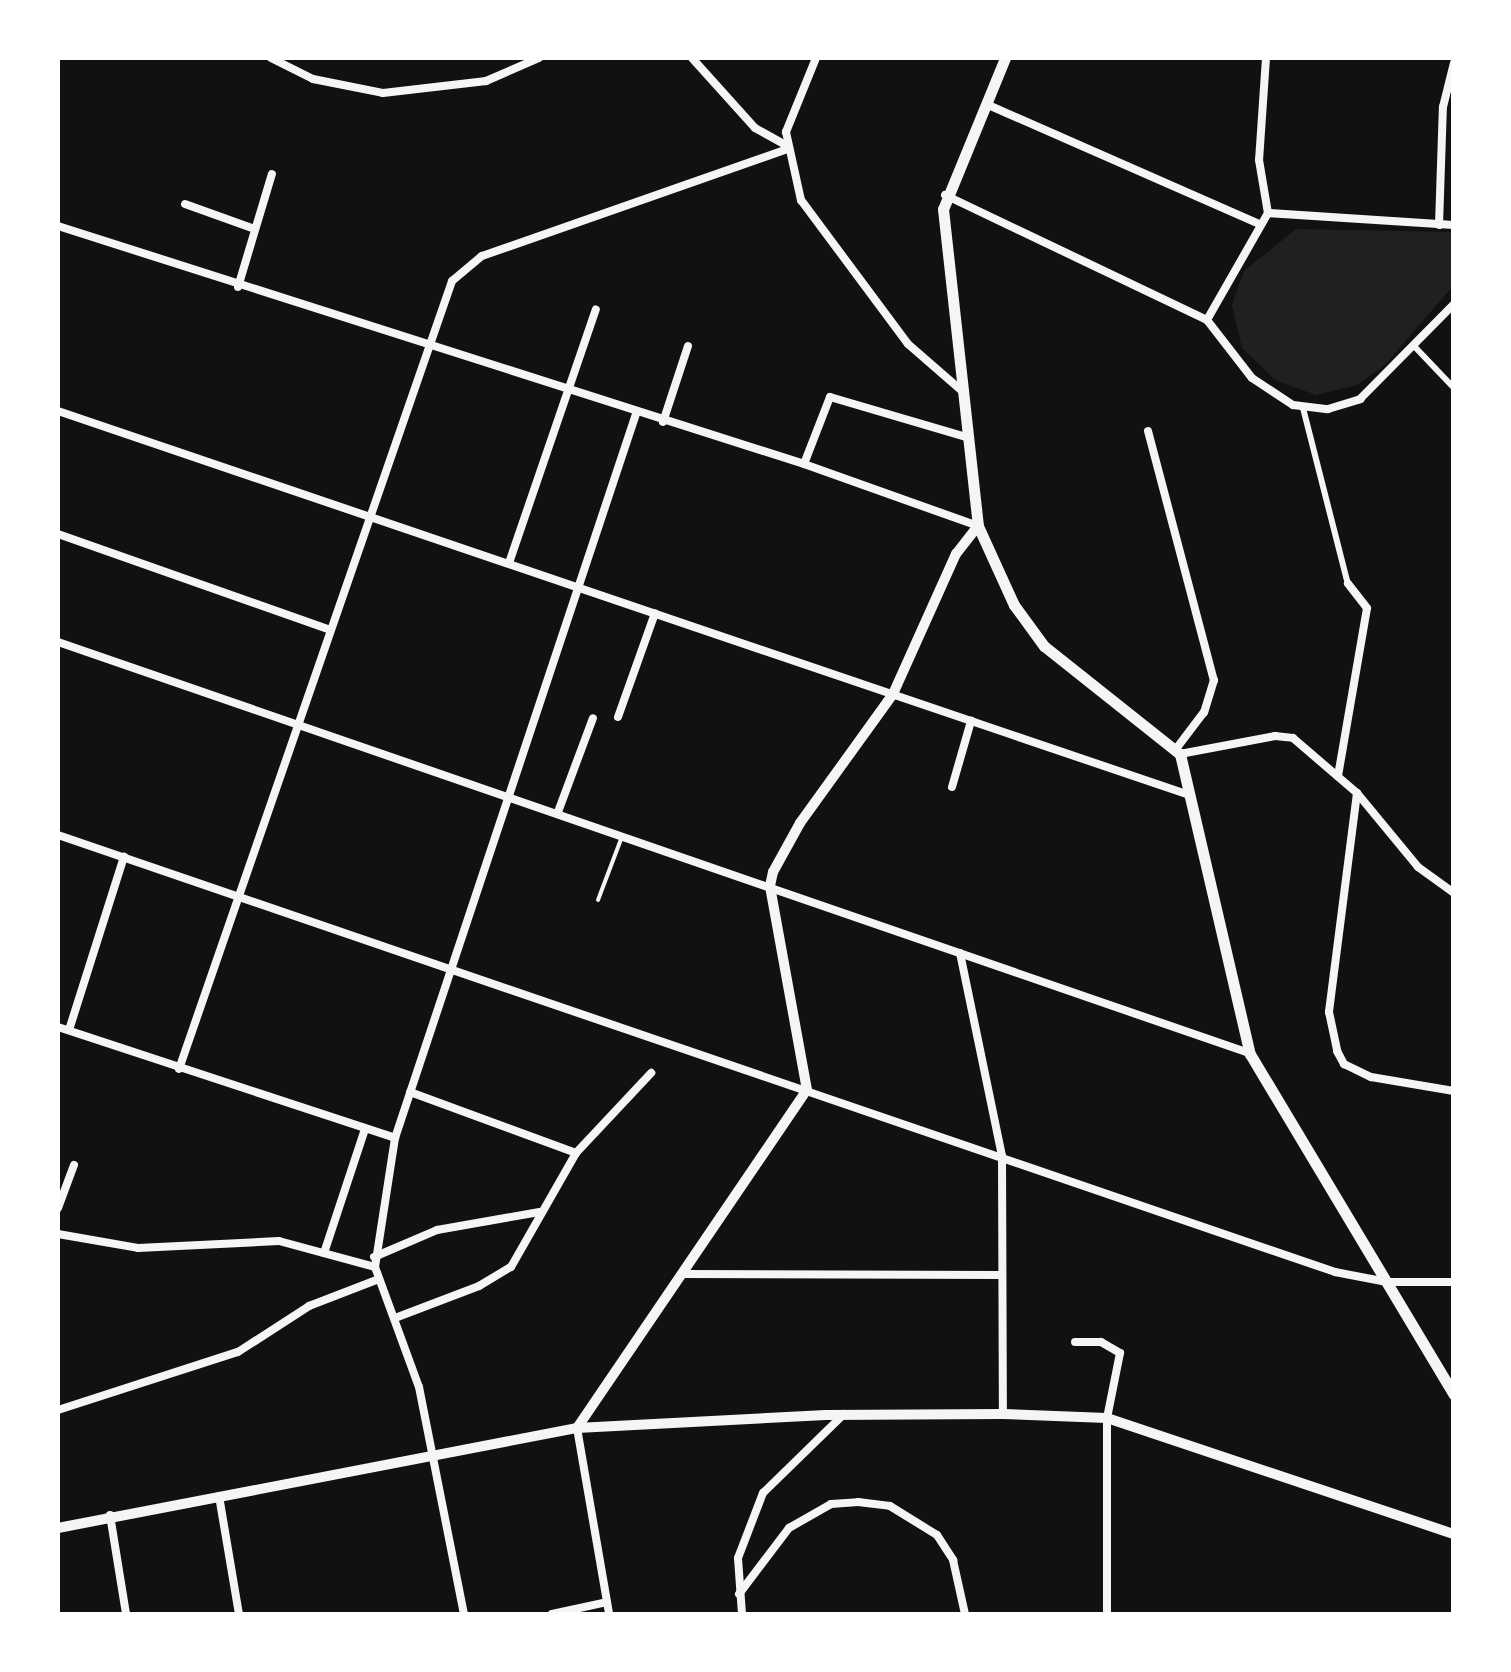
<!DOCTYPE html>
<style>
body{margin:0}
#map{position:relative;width:1511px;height:1672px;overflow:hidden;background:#111;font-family:Roboto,sans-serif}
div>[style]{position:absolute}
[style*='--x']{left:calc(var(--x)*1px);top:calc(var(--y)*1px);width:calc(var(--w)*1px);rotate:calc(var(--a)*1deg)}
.green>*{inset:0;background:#202020}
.service>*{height:4px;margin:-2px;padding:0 2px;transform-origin:2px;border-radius:2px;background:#f5f5f5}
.pedestrian>*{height:6px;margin:-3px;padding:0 3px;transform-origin:3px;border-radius:3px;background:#f5f5f5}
.minor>*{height:8px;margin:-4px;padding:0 4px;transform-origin:4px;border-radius:4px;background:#f5f5f5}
.tertiary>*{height:10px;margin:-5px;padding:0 5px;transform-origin:5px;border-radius:5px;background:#f5f5f5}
.secondary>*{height:11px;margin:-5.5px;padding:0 5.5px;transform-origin:5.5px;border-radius:5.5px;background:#f5f5f5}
span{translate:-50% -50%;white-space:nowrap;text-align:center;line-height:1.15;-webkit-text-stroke:9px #fff;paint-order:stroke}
.frame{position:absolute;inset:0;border:60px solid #fff;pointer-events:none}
</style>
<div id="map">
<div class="green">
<i style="clip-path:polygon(1296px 229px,1453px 232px,1453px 286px,1385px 365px,1357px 385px,1316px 395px,1275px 380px,1242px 348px,1232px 305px,1244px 271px)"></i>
</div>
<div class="service">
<i style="--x:598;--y:900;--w:65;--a:-69.3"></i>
</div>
<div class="pedestrian">
<i style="--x:1414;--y:346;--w:58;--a:46.4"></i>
<i style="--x:1303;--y:408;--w:182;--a:75.7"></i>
</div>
<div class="minor">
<i style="--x:271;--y:58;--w:47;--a:26.6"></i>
<i style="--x:313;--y:79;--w:71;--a:11.3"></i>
<i style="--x:383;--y:93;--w:104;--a:-6.6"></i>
<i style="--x:486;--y:81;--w:58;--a:-23.5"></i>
<i style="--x:692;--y:58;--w:94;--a:48"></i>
<i style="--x:755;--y:128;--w:35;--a:29"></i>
<i style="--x:816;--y:58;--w:80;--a:112.1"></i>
<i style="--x:786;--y:132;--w:70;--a:77.6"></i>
<i style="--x:801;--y:200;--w:179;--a:53.4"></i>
<i style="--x:908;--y:344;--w:72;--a:41"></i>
<i style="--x:1266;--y:58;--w:102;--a:93.9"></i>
<i style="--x:1259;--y:160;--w:54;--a:80.4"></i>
<i style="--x:986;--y:104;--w:300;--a:23.7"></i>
<i style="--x:945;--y:195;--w:290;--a:25.5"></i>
<i style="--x:185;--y:204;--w:74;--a:19.7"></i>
<i style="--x:1268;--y:213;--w:123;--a:119.7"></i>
<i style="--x:1207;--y:320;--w:73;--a:52.2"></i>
<i style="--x:1252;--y:378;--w:49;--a:33.4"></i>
<i style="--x:1293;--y:405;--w:35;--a:7"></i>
<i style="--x:1328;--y:409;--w:34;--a:-17"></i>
<i style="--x:1360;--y:399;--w:134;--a:-45.3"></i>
<i style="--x:1268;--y:213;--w:186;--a:3.7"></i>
<i style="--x:1439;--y:225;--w:118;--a:-88.1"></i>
<i style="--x:1443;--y:107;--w:45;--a:-76"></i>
<i style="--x:58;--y:226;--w:783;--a:17.69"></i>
<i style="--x:804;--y:464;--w:185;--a:19.6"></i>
<i style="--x:238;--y:287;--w:118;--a:-73.3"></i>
<i style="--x:58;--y:411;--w:1194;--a:18.75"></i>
<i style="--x:663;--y:422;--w:80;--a:-71.8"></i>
<i style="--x:1148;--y:431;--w:258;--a:75.2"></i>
<i style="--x:1214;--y:680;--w:34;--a:107"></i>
<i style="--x:1204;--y:712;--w:46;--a:127.1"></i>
<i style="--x:804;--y:464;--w:72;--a:-68.8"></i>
<i style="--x:830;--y:397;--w:145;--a:16.4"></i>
<i style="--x:58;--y:534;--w:289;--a:19.4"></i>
<i style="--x:509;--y:563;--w:268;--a:-71.1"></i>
<i style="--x:58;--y:642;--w:1260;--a:19.04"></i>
<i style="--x:618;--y:717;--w:110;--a:-70.4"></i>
<i style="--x:1180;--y:754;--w:97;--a:-10.7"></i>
<i style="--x:1275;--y:736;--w:18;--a:6"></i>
<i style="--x:1293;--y:738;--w:84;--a:40.7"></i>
<i style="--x:1357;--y:793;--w:96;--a:50.5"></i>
<i style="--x:1418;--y:867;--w:44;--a:35.8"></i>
<i style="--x:1338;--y:776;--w:170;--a:-80.2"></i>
<i style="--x:1367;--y:608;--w:31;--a:-128"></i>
<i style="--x:952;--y:787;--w:69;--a:-73.9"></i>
<i style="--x:1357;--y:793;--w:221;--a:97.3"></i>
<i style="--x:1329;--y:1012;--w:40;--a:78"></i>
<i style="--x:1337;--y:1051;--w:15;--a:62"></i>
<i style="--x:1344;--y:1064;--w:30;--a:26"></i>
<i style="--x:1371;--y:1077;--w:84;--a:9.6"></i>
<i style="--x:558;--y:812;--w:100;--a:-69.6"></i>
<i style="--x:58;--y:835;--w:1350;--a:18.89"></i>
<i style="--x:1335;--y:1272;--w:53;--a:10.9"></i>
<i style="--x:1387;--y:1282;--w:67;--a:0"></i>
<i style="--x:960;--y:953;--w:207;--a:78.3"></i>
<i style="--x:1002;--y:1156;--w:258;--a:89.8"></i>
<i style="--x:58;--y:1027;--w:355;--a:18.2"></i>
<i style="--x:395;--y:1138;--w:763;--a:-71.59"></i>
<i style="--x:69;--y:1030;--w:182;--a:-72.4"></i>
<i style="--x:179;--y:1069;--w:834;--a:-70.89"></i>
<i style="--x:452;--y:281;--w:39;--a:-40"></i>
<i style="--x:482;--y:256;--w:323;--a:-19.3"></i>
<i style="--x:410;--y:1092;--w:177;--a:20.2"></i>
<i style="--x:395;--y:1138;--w:131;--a:98.8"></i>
<i style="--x:375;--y:1267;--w:128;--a:69.9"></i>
<i style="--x:419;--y:1387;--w:231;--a:78.8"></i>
<i style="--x:58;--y:1208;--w:46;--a:-69.6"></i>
<i style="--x:58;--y:1234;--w:81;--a:9.9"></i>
<i style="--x:138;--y:1248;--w:141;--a:-2.8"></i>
<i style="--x:279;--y:1241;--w:99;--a:15.2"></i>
<i style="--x:324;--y:1253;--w:131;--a:-71.7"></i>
<i style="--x:374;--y:1257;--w:69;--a:-23.2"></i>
<i style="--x:437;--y:1230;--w:104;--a:-10"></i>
<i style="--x:683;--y:1274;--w:318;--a:0.2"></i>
<i style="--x:395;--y:1318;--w:90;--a:-20.9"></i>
<i style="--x:479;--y:1286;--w:37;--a:-31"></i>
<i style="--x:511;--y:1267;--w:131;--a:-60.3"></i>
<i style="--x:576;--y:1153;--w:110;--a:-46.8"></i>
<i style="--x:1075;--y:1342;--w:26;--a:0"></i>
<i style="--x:1101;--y:1342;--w:22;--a:30"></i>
<i style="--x:1120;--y:1353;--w:66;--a:101.3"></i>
<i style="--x:1107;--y:1418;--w:196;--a:90"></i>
<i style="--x:58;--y:1410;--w:189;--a:-17.9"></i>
<i style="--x:238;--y:1352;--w:85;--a:-32.9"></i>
<i style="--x:309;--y:1306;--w:75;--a:-21.1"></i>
<i style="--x:577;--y:1428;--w:189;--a:80.2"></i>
<i style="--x:219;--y:1496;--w:120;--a:80.4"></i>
<i style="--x:110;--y:1515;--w:100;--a:80.8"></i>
<i style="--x:739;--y:1594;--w:83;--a:-52.9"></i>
<i style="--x:789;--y:1528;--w:48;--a:-29.7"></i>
<i style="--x:831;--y:1504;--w:27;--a:-4"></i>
<i style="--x:858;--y:1502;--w:32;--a:7"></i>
<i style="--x:890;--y:1506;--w:55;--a:31.7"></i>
<i style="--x:937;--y:1535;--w:30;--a:57"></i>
<i style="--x:953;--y:1560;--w:55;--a:77.5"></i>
<i style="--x:552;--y:1614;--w:56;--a:-12.3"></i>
<i style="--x:742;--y:1614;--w:56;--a:-94.1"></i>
<i style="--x:738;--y:1558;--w:70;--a:-69"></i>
<i style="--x:763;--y:1493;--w:113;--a:-44.3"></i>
</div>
<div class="tertiary">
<i style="--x:577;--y:1428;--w:409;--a:-55.8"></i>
<i style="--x:807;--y:1090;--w:207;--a:-100.3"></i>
<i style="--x:770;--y:886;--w:14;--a:-78"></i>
<i style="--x:773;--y:872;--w:56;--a:-61.1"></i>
<i style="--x:800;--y:823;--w:159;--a:-54.2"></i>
<i style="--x:893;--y:694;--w:154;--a:-65.8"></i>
<i style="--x:956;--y:554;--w:36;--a:-52"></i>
<i style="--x:58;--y:1528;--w:529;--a:-10.91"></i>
<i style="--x:577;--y:1428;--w:249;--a:-3"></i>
<i style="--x:826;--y:1415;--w:177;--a:-0.3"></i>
<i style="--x:1003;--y:1414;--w:104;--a:2.2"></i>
<i style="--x:1107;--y:1418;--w:366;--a:18.5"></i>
</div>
<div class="secondary">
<i style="--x:1005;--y:58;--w:163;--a:112.3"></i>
<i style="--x:943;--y:209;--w:319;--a:83.7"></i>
<i style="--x:978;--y:526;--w:87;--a:65.5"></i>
<i style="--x:1014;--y:605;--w:51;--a:53.8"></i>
<i style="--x:1044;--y:646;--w:174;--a:38.5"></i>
<i style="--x:1180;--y:754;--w:308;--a:76.9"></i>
<i style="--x:1250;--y:1054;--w:397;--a:59.1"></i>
</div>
<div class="frame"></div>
</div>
